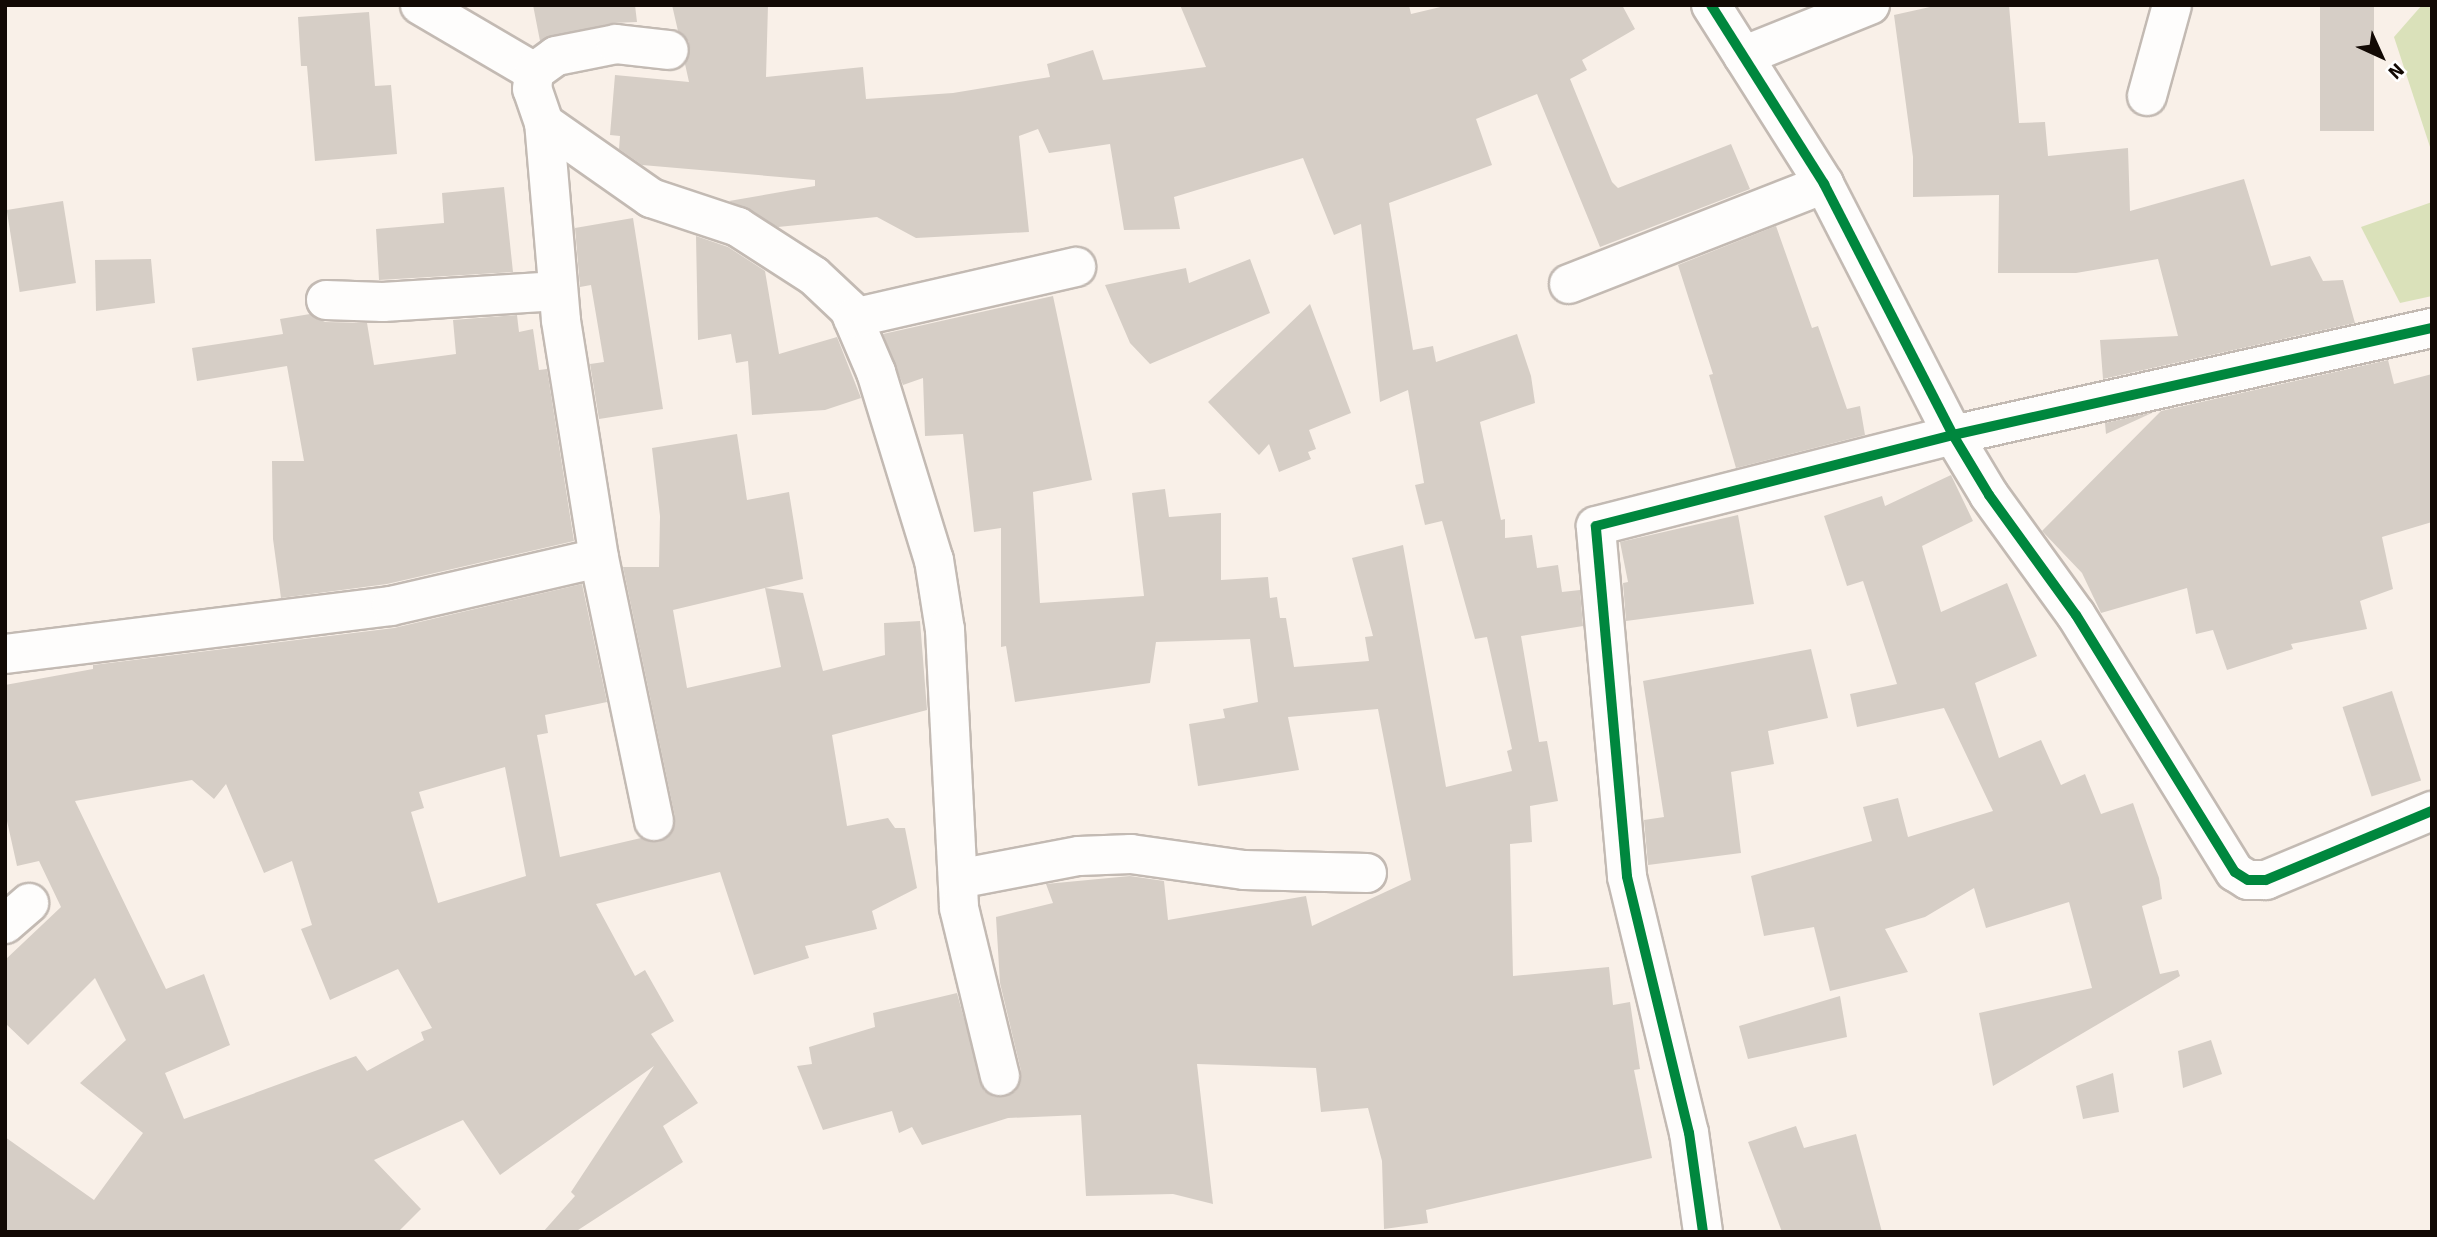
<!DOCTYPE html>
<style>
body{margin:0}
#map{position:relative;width:2437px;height:1237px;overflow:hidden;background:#f9f0e8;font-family:Signika,sans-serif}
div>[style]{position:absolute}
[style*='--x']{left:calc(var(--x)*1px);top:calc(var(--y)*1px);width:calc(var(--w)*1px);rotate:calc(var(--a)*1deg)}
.green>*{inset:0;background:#dae1ba}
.building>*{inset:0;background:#d6cec6;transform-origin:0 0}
.roads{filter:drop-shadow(2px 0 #c3bab3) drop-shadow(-2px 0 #c3bab3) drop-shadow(0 2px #c3bab3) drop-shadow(0 -2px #c3bab3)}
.minor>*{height:38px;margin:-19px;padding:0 19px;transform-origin:19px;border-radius:19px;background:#fefdfc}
.cycleway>*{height:10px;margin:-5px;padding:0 5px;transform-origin:5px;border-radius:5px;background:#00873e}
span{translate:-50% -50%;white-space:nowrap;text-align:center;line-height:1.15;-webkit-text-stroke:6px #fff;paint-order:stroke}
.frame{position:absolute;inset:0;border:7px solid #120904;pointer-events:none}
.north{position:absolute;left:2346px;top:21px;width:70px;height:70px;-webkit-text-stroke:5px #fff;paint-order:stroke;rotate:135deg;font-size:19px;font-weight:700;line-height:28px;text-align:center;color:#120904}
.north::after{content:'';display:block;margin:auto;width:24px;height:32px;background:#120904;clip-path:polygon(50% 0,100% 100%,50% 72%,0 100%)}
</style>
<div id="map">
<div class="green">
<i style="clip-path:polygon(2422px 5px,2432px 5px,2432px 153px,2394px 37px)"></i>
<i style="clip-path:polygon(2432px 202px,2432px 296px,2400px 303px,2361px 227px)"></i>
</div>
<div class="building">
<i style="clip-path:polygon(533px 5px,635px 5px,637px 22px,612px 23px,540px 41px)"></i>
<i style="clip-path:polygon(672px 5px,768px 5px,766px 77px,863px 67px,866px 99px,953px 93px,1050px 77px,1047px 64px,1093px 50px,1103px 80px,1206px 67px,1180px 5px,1409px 5px,1411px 14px,1449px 5px,1622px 5px,1635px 29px,1582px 60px,1587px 70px,1570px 79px,1612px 182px,1618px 188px,1731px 144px,1750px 189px,1600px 247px,1537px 94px,1476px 119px,1492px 165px,1389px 203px,1413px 350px,1433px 346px,1436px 362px,1517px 334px,1531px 376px,1535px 403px,1480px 422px,1501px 520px,1505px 519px,1505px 538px,1532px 535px,1537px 568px,1558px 565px,1562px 592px,1580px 590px,1583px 626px,1521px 636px,1539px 742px,1547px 741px,1558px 801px,1530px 806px,1532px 842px,1510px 844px,1513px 976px,1609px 967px,1613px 1005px,1630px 1002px,1640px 1069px,1634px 1070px,1652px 1158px,1426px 1210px,1428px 1223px,1384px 1229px,1382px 1161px,1368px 1108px,1321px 1112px,1316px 1068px,1197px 1064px,1213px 1204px,1173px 1194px,1086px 1196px,1081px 1115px,1008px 1118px,922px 1145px,912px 1127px,899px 1133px,892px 1111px,823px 1130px,797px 1066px,812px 1064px,809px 1047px,875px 1027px,873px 1013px,957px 993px,984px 1091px,995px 1097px,1016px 1091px,1021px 1071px,1000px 983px,996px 917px,1053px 903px,1046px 884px,1130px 876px,1164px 881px,1168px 920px,1306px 896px,1312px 926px,1411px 880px,1378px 709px,1288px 717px,1299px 770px,1198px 786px,1189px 724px,1225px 718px,1223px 709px,1258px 702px,1250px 639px,1156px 642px,1150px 683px,1015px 702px,1006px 646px,1001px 647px,1001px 528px,974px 532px,963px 434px,925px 436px,923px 378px,903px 385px,883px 334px,1053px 296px,1092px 480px,1033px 492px,1040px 603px,1144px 596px,1132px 493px,1165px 489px,1169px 517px,1221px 513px,1221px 580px,1268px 577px,1270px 598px,1277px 597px,1280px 618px,1286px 618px,1294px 667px,1369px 661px,1365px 637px,1373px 636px,1352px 558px,1403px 545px,1446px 787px,1512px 771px,1507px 751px,1512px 749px,1487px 637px,1475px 639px,1442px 521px,1425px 525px,1415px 485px,1424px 483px,1408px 390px,1380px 402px,1361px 224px,1334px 235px,1303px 158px,1174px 197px,1180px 229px,1124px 230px,1110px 144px,1049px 153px,1038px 129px,1019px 136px,1029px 232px,916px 238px,877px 217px,778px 227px,729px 201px,815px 186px,815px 180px,642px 165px,619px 149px,620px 136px,610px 135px,615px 75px,689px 82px,685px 64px,689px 42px,678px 31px)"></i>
<i style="clip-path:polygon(1939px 5px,2009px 5px,2019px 123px,2045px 122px,2048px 156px,2128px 148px,2130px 211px,2244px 179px,2271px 266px,2310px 256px,2323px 281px,2343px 280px,2355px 323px,2103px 379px,2100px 340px,2178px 336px,2158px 259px,2076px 273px,1998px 273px,1999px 195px,1913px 197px,1913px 157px,1894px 15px)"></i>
<i style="left:2320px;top:5px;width:54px;height:126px"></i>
<i style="clip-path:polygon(369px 12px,375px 86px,391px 85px,397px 154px,315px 161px,307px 66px,301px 66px,298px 17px)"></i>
<i style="clip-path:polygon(504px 187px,513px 272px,379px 280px,376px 229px,444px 223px,442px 193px)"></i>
<i style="left:63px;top:201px;width:83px;height:57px;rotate:81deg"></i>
<i style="clip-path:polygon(633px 218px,663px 409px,599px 419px,590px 364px,604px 362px,591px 285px,580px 287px,575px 228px)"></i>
<i style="clip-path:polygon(1776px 226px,1812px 328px,1818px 326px,1847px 409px,1860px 406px,1865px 435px,1736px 468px,1709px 375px,1713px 374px,1678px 265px)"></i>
<i style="clip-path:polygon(696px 236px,728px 247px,765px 271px,779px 354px,837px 337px,861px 398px,825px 410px,752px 415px,748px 361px,736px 363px,731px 334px,698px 340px)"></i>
<i style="clip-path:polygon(151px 259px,155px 303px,96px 311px,95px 260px)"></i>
<i style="clip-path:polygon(1250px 259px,1270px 313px,1150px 364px,1130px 343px,1105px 285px,1186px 268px,1189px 283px)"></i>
<i style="clip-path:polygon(1310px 304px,1351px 413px,1309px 430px,1316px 449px,1308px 452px,1311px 459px,1279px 472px,1269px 444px,1259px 455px,1208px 402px)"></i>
<i style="clip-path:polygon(310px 314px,325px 322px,367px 323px,374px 365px,456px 354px,453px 320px,517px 315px,519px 332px,533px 329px,539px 370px,547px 369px,574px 541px,387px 584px,281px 598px,273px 539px,272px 461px,304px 461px,287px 366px,197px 381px,192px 348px,283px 334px,280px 319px)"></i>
<i style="clip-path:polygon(2388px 360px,2394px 384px,2432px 374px,2432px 522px,2382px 537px,2393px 589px,2360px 601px,2367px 629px,2291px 644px,2293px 649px,2227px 670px,2213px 630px,2196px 634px,2187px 588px,2101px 613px,2082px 573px,2042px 531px,2161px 411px)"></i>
<i style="clip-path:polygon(2154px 412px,2106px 434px,2105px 423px)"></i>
<i style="clip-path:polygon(evenodd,737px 434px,747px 500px,789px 492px,803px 579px,765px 588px,803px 593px,823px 671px,885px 655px,884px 623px,920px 621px,927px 710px,832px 735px,847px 826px,888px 818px,895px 828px,905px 828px,917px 888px,872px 911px,877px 929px,805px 946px,809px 958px,754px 975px,720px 872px,596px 904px,635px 976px,645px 970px,674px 1021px,651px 1034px,698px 1103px,663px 1126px,683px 1162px,575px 1232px,543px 1232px,575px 1196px,571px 1192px,654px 1066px,500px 1175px,463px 1120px,374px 1160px,421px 1209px,398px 1232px,5px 1232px,5px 1137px,94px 1200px,143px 1133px,80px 1083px,126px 1040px,95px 978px,28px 1045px,5px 1023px,5px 960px,61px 907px,39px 861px,17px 866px,5px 812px,5px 685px,93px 669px,93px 665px,394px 628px,582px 584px,607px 702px,545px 715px,548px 733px,537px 735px,560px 857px,641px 838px,659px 842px,674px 828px,675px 817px,623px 567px,659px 567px,660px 516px,652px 448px,737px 434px,765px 588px,781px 667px,687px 688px,673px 610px,765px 588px,737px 434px,505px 767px,526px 876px,438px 903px,411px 812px,424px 808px,419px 792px,505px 767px,737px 434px,192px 780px,214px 799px,226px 784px,264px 873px,292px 861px,312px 925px,301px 929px,330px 1000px,398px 969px,432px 1028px,421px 1032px,424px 1040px,367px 1071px,356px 1056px,184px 1119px,165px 1073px,230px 1045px,204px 974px,166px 989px,75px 801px,192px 780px)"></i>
<i style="clip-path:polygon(1951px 475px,1973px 521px,1922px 546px,1941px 612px,2007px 583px,2037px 656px,1975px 683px,1999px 758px,2041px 740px,2061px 785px,2085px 774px,2101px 814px,2133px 803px,2159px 878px,2162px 899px,2142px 906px,2160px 974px,2178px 970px,2180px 976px,1993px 1086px,1979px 1013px,2092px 988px,2069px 902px,1986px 928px,1974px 888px,1925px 917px,1885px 929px,1908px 972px,1830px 991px,1814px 927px,1764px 936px,1751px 876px,1872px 841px,1863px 807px,1898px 798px,1908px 837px,1993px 811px,1944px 708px,1857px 727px,1850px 694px,1897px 684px,1863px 581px,1847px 586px,1824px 516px,1882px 496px,1885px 506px)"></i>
<i style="clip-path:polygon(1738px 515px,1754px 604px,1626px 621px,1623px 583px,1628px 582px,1620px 542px)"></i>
<i style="clip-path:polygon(1811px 649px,1828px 718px,1768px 731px,1774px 764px,1731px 772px,1741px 853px,1648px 865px,1644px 820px,1664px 817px,1643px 681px)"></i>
<i style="left:2392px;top:691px;width:94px;height:52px;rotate:72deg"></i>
<i style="clip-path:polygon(1840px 996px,1847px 1037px,1748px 1059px,1739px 1026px)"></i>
<i style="clip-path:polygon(2211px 1040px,2222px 1074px,2183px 1088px,2178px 1051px)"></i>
<i style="clip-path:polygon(2113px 1073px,2119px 1112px,2083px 1119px,2076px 1086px)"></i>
<i style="clip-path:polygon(1796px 1126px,1804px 1148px,1856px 1134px,1882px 1232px,1782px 1232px,1748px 1142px)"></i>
</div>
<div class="roads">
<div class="minor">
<i style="--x:420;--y:5;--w:132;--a:30.4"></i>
<i style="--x:1711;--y:5;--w:212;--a:57.7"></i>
<i style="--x:1824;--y:184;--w:282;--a:62.8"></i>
<i style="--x:1953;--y:435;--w:70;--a:59"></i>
<i style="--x:1989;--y:495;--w:148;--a:54.1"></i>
<i style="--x:2076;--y:615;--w:302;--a:58.3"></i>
<i style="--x:2235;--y:872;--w:15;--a:32"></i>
<i style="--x:2248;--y:880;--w:18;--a:0"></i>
<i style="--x:2266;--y:880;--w:180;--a:-22.6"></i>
<i style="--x:1743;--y:56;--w:137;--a:-21.9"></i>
<i style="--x:2147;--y:96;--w:94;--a:-74.6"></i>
<i style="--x:544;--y:123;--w:131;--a:35"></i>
<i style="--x:651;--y:198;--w:92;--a:18.4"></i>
<i style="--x:738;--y:227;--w:90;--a:32.8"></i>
<i style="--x:814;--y:276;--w:48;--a:43.3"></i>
<i style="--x:849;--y:309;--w:69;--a:66.8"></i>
<i style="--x:876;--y:372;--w:197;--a:72.9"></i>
<i style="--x:934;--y:560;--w:71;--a:81.1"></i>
<i style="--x:945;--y:630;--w:278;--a:87.1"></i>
<i style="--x:959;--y:908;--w:173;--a:76.3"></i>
<i style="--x:1569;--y:284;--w:274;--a:-21.4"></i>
<i style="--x:326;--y:300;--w:57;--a:2"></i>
<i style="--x:383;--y:302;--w:175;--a:-3.6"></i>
<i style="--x:853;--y:318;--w:229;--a:-12.9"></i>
<i style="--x:5;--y:654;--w:389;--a:-7.1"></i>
<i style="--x:391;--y:606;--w:213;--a:-13"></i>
<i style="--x:654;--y:821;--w:269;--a:-101.8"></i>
<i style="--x:599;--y:558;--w:241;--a:-99.1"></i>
<i style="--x:561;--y:320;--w:198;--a:-94.9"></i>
<i style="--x:544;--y:123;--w:36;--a:-109"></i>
<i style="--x:532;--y:89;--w:17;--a:-83"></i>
<i style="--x:534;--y:72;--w:27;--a:-36"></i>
<i style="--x:556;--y:56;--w:61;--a:-11.3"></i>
<i style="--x:616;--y:44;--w:53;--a:6.5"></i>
<i style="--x:958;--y:879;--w:123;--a:-10.8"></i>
<i style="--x:1079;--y:856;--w:52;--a:-2.2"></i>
<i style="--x:1131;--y:854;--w:114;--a:8.1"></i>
<i style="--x:1244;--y:870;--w:123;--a:1.4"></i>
<i style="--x:5;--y:924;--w:32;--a:-41"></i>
<i style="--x:1703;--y:1232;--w:100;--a:-98"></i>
<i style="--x:1689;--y:1133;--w:264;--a:-103.6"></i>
<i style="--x:1627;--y:876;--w:351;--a:-95.1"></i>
<i style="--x:1596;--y:526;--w:368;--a:-14.3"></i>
<i style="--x:1953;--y:435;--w:491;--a:-12.6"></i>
</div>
</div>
<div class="cycleway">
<i style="--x:1711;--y:5;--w:212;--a:57.7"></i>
<i style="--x:1824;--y:184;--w:282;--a:62.8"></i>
<i style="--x:1953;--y:435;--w:70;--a:59"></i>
<i style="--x:1989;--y:495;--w:148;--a:54.1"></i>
<i style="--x:2076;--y:615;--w:302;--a:58.3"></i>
<i style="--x:2235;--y:872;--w:15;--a:32"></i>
<i style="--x:2248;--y:880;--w:18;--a:0"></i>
<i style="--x:2266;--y:880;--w:180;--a:-22.6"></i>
<i style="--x:1703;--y:1232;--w:100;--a:-98"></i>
<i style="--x:1689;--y:1133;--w:264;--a:-103.6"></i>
<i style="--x:1627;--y:876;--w:351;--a:-95.1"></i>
<i style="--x:1596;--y:526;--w:368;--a:-14.3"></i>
<i style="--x:1953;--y:435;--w:491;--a:-12.6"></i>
</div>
<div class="frame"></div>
<div class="north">N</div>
</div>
